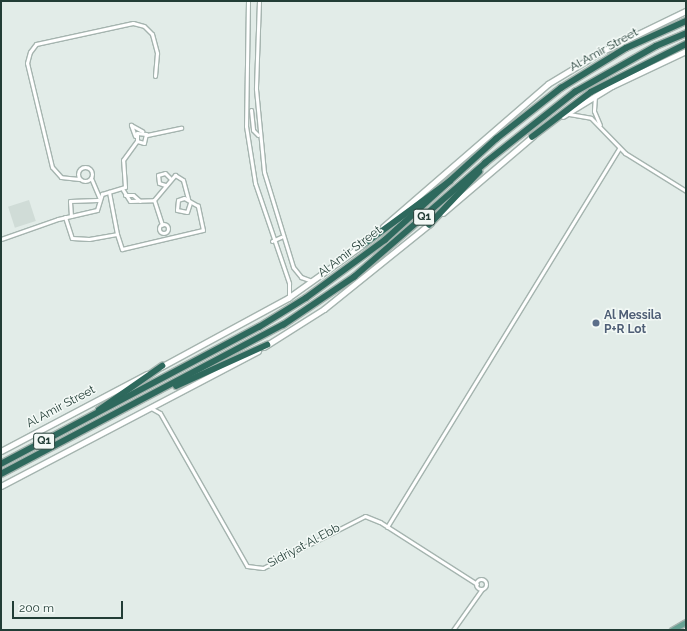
<!DOCTYPE html>
<style>
body{margin:0}
#map{position:relative;width:687px;height:631px;overflow:hidden;background:#e2ece8;font-family:Raleway,sans-serif}
div>[style]{position:absolute}
[style*='--x']{left:calc(var(--x)*1px);top:calc(var(--y)*1px);width:calc(var(--w)*1px);rotate:calc(var(--a)*1deg)}
.built>*{inset:0;background:#d0dcd7;transform-origin:0 0}
.roads{filter:drop-shadow(1px 0 #a5b4af) drop-shadow(-1px 0 #a5b4af) drop-shadow(0 1px #a5b4af) drop-shadow(0 -1px #a5b4af)}
.street>*{height:3px;margin:-1.5px;padding:0 1.5px;transform-origin:1.5px;border-radius:1.5px;background:#fff}
.street>.ring{margin:-1.5px;padding:0;box-sizing:content-box;background:none;border:3px solid #fff;border-radius:50%}
.secondary>*{height:4.5px;margin:-2.25px;padding:0 2.25px;transform-origin:2.25px;border-radius:2.25px;background:#fff}
.primary>*{height:5px;margin:-2.5px;padding:0 2.5px;transform-origin:2.5px;border-radius:2.5px;background:#67a193}
.highway>*{height:5.5px;margin:-2.75px;padding:0 2.75px;transform-origin:2.75px;border-radius:2.75px;background:#2e695d}
.dots>*{width:11px;height:11px;translate:-50% -50%;box-sizing:border-box;border:2px solid #f3f9f6;border-radius:50%}
span{translate:-50% -50%;white-space:nowrap;text-align:center;line-height:1.15;-webkit-text-stroke:3px #f3f9f6;paint-order:stroke}
.shield-label span{padding:1px 3px;background:#f3f9f6;border:1px solid;border-radius:3px;-webkit-text-stroke-width:0}
.shield-label{font-size:11px;color:#223d36;font-weight:700}
.street-label{font-size:12px;color:#223d36}
.service-label{font-size:12px;color:#4e5e75;font-weight:700}
.left{translate:0 -50%;text-align:left}
.frame{position:absolute;inset:0;border:2px solid #223d36;pointer-events:none}
.scale{position:absolute;left:12px;top:601px;width:111px;height:18px;box-sizing:border-box;border:2px solid #223d36;border-top:0;padding-left:5px;font-size:12px;line-height:14px;white-space:nowrap;color:#223d36;-webkit-text-stroke:3px #f3f9f6;paint-order:stroke}
</style>
<div id="map">
<div class="built">
<i style="left:29px;top:200px;width:22px;height:22px;rotate:72deg"></i>
</div>
<div class="roads">
<div class="street">
<i style="--x:248;--y:1;--w:125;--a:90.9"></i>
<i style="--x:246;--y:126;--w:58;--a:81"></i>
<i style="--x:255;--y:183;--w:106;--a:71.2"></i>
<i style="--x:289;--y:283;--w:13;--a:90"></i>
<i style="--x:259;--y:1;--w:88;--a:92"></i>
<i style="--x:256;--y:89;--w:83;--a:84.5"></i>
<i style="--x:264;--y:172;--w:99;--a:73"></i>
<i style="--x:293;--y:267;--w:13;--a:51"></i>
<i style="--x:301;--y:277;--w:12;--a:20"></i>
<i style="--x:595;--y:96;--w:15;--a:94"></i>
<i style="--x:594;--y:111;--w:15;--a:67"></i>
<i style="--x:251;--y:110;--w:20;--a:84"></i>
<i style="--x:253;--y:130;--w:7;--a:45"></i>
<i style="--x:569;--y:114;--w:22;--a:10"></i>
<i style="--x:591;--y:118;--w:49;--a:45.8"></i>
<i style="--x:625;--y:153;--w:72;--a:31.9"></i>
<i style="--x:147;--y:135;--w:35;--a:-12"></i>
<i style="--x:135;--y:136;--w:12;--a:-110"></i>
<i style="--x:131;--y:125;--w:13;--a:29"></i>
<i class="ring" style="left:78px;top:167px;width:11px;height:11px"></i>
<i style="--x:91;--y:178;--w:21;--a:67"></i>
<i style="--x:79;--y:179;--w:18;--a:-174"></i>
<i style="--x:61;--y:177;--w:13;--a:-132"></i>
<i style="--x:52;--y:167;--w:107;--a:-103.5"></i>
<i style="--x:27;--y:63;--w:11;--a:-75"></i>
<i style="--x:30;--y:52;--w:10;--a:-53"></i>
<i style="--x:36;--y:44;--w:99;--a:-12.2"></i>
<i style="--x:133;--y:23;--w:11;--a:15"></i>
<i style="--x:144;--y:26;--w:11;--a:45"></i>
<i style="--x:152;--y:34;--w:20;--a:75"></i>
<i style="--x:157;--y:53;--w:23;--a:95"></i>
<i style="--x:165;--y:185;--w:6;--a:-162"></i>
<i style="--x:159;--y:183;--w:8;--a:-97"></i>
<i style="--x:158;--y:175;--w:7;--a:-16"></i>
<i style="--x:165;--y:173;--w:7;--a:45"></i>
<i style="--x:123;--y:190;--w:13;--a:58"></i>
<i style="--x:130;--y:201;--w:24;--a:-2"></i>
<i style="--x:154;--y:200;--w:33;--a:-50"></i>
<i style="--x:175;--y:175;--w:9;--a:32"></i>
<i style="--x:183;--y:180;--w:20;--a:75"></i>
<i style="--x:125;--y:195;--w:8;--a:0"></i>
<i style="--x:133;--y:195;--w:9;--a:41"></i>
<i style="--x:154;--y:200;--w:26;--a:72"></i>
<i style="--x:71;--y:216;--w:15;--a:-94"></i>
<i style="--x:70;--y:201;--w:28;--a:-2"></i>
<i style="--x:65;--y:217;--w:22;--a:72"></i>
<i style="--x:72;--y:238;--w:17;--a:3"></i>
<i style="--x:89;--y:239;--w:28;--a:-10"></i>
<i style="--x:117;--y:234;--w:43;--a:-100.8"></i>
<i class="ring" style="left:159.5px;top:224.5px;width:6px;height:6px"></i>
<i style="--x:117;--y:234;--w:16;--a:72"></i>
<i style="--x:122;--y:249;--w:83;--a:-13.2"></i>
<i style="--x:203;--y:230;--w:25;--a:-102"></i>
<i style="--x:198;--y:206;--w:16;--a:-150"></i>
<i style="--x:184;--y:198;--w:6;--a:162"></i>
<i style="--x:178;--y:200;--w:10;--a:96"></i>
<i style="--x:177;--y:210;--w:10;--a:11"></i>
<i style="--x:187;--y:212;--w:9;--a:-72"></i>
<i style="--x:1;--y:239;--w:60;--a:-19.3"></i>
<i style="--x:58;--y:219;--w:40;--a:-13"></i>
<i style="--x:97;--y:210;--w:17;--a:-73"></i>
<i style="--x:102;--y:194;--w:24;--a:-17"></i>
<i style="--x:125;--y:187;--w:27;--a:-94"></i>
<i style="--x:123;--y:160;--w:24;--a:-54"></i>
<i style="--x:137;--y:141;--w:8;--a:-90"></i>
<i style="--x:137;--y:133;--w:9;--a:6"></i>
<i style="--x:146;--y:134;--w:9;--a:103"></i>
<i style="--x:144;--y:143;--w:7;--a:-164"></i>
<i style="--x:272;--y:241;--w:10;--a:-24"></i>
<i style="--x:151;--y:408;--w:10;--a:29"></i>
<i style="--x:160;--y:413;--w:176;--a:60.4"></i>
<i style="--x:247;--y:566;--w:16;--a:7"></i>
<i style="--x:263;--y:568;--w:114;--a:-27"></i>
<i style="--x:365;--y:516;--w:16;--a:22"></i>
<i style="--x:380;--y:522;--w:115;--a:32.6"></i>
<i style="--x:387;--y:527;--w:444;--a:-58.5"></i>
<i class="ring" style="left:476px;top:579px;width:7px;height:7px"></i>
<i style="--x:453;--y:630;--w:50;--a:-54.7"></i>
</div>
<div class="secondary">
<i style="--x:563;--y:116;--w:57;--a:-31.5"></i>
<i style="--x:612;--y:86;--w:82;--a:-25.3"></i>
<i style="--x:443;--y:213;--w:118;--a:-40.5"></i>
<i style="--x:383;--y:227;--w:218;--a:-40.9"></i>
<i style="--x:548;--y:84;--w:62;--a:-31.1"></i>
<i style="--x:601;--y:52;--w:94;--a:-25.8"></i>
<i style="--x:264;--y:347;--w:71;--a:-32.3"></i>
<i style="--x:324;--y:309;--w:137;--a:-38.8"></i>
<i style="--x:161;--y:367;--w:145;--a:-28.5"></i>
<i style="--x:288;--y:298;--w:93;--a:-35.4"></i>
<i style="--x:1;--y:451;--w:165;--a:-27.8"></i>
<i style="--x:1;--y:486;--w:290;--a:-27.7"></i>
</div>
<div class="primary">
<i style="--x:672;--y:630;--w:16;--a:-30"></i>
</div>
<div class="highway">
<i style="--x:532;--y:137;--w:74;--a:-37.3"></i>
<i style="--x:591;--y:92;--w:106;--a:-26.8"></i>
<i style="--x:429;--y:225;--w:73;--a:-46.7"></i>
<i style="--x:363;--y:245;--w:108;--a:-36.3"></i>
<i style="--x:176;--y:386;--w:100;--a:-24.3"></i>
<i style="--x:99;--y:410;--w:77;--a:-34.9"></i>
<i style="--x:1;--y:464;--w:292;--a:-28"></i>
<i style="--x:259;--y:327;--w:55;--a:-31.7"></i>
<i style="--x:306;--y:298;--w:98;--a:-36.3"></i>
<i style="--x:385;--y:240;--w:150;--a:-42.3"></i>
<i style="--x:496;--y:139;--w:83;--a:-38.1"></i>
<i style="--x:561;--y:88;--w:76;--a:-31.6"></i>
<i style="--x:626;--y:48;--w:66;--a:-24.2"></i>
<i style="--x:1;--y:474;--w:319;--a:-27.9"></i>
<i style="--x:283;--y:325;--w:86;--a:-34.1"></i>
<i style="--x:354;--y:277;--w:174;--a:-41"></i>
<i style="--x:485;--y:163;--w:115;--a:-38.3"></i>
<i style="--x:575;--y:92;--w:93;--a:-29.6"></i>
<i style="--x:656;--y:46;--w:33;--a:-23"></i>
</div>
</div>
<div class="dots">
<i style="left:596px;top:323px;background:#5c6f8a"></i>
</div>
<div class="shield-label">
<span style="left:424px;top:217px">Q1</span>
<span style="left:44px;top:441px">Q1</span>
</div>
<div class="street-label">
<span style="left:604px;top:50px;rotate:-29deg">Al Amir Street</span>
<span style="left:350px;top:252px;rotate:-37deg">Al Amir Street</span>
<span style="left:61px;top:407px;rotate:-28deg">Al Amir Street</span>
<span style="left:304px;top:546px;rotate:-28deg">Sidriyat Al Ebb</span>
</div>
<div class="service-label">
<span class="left" style="left:604px;top:323px">Al Messila<br>P+R Lot</span>
</div>
<div class="frame"></div>
<div class="scale">200 m</div>
</div>
